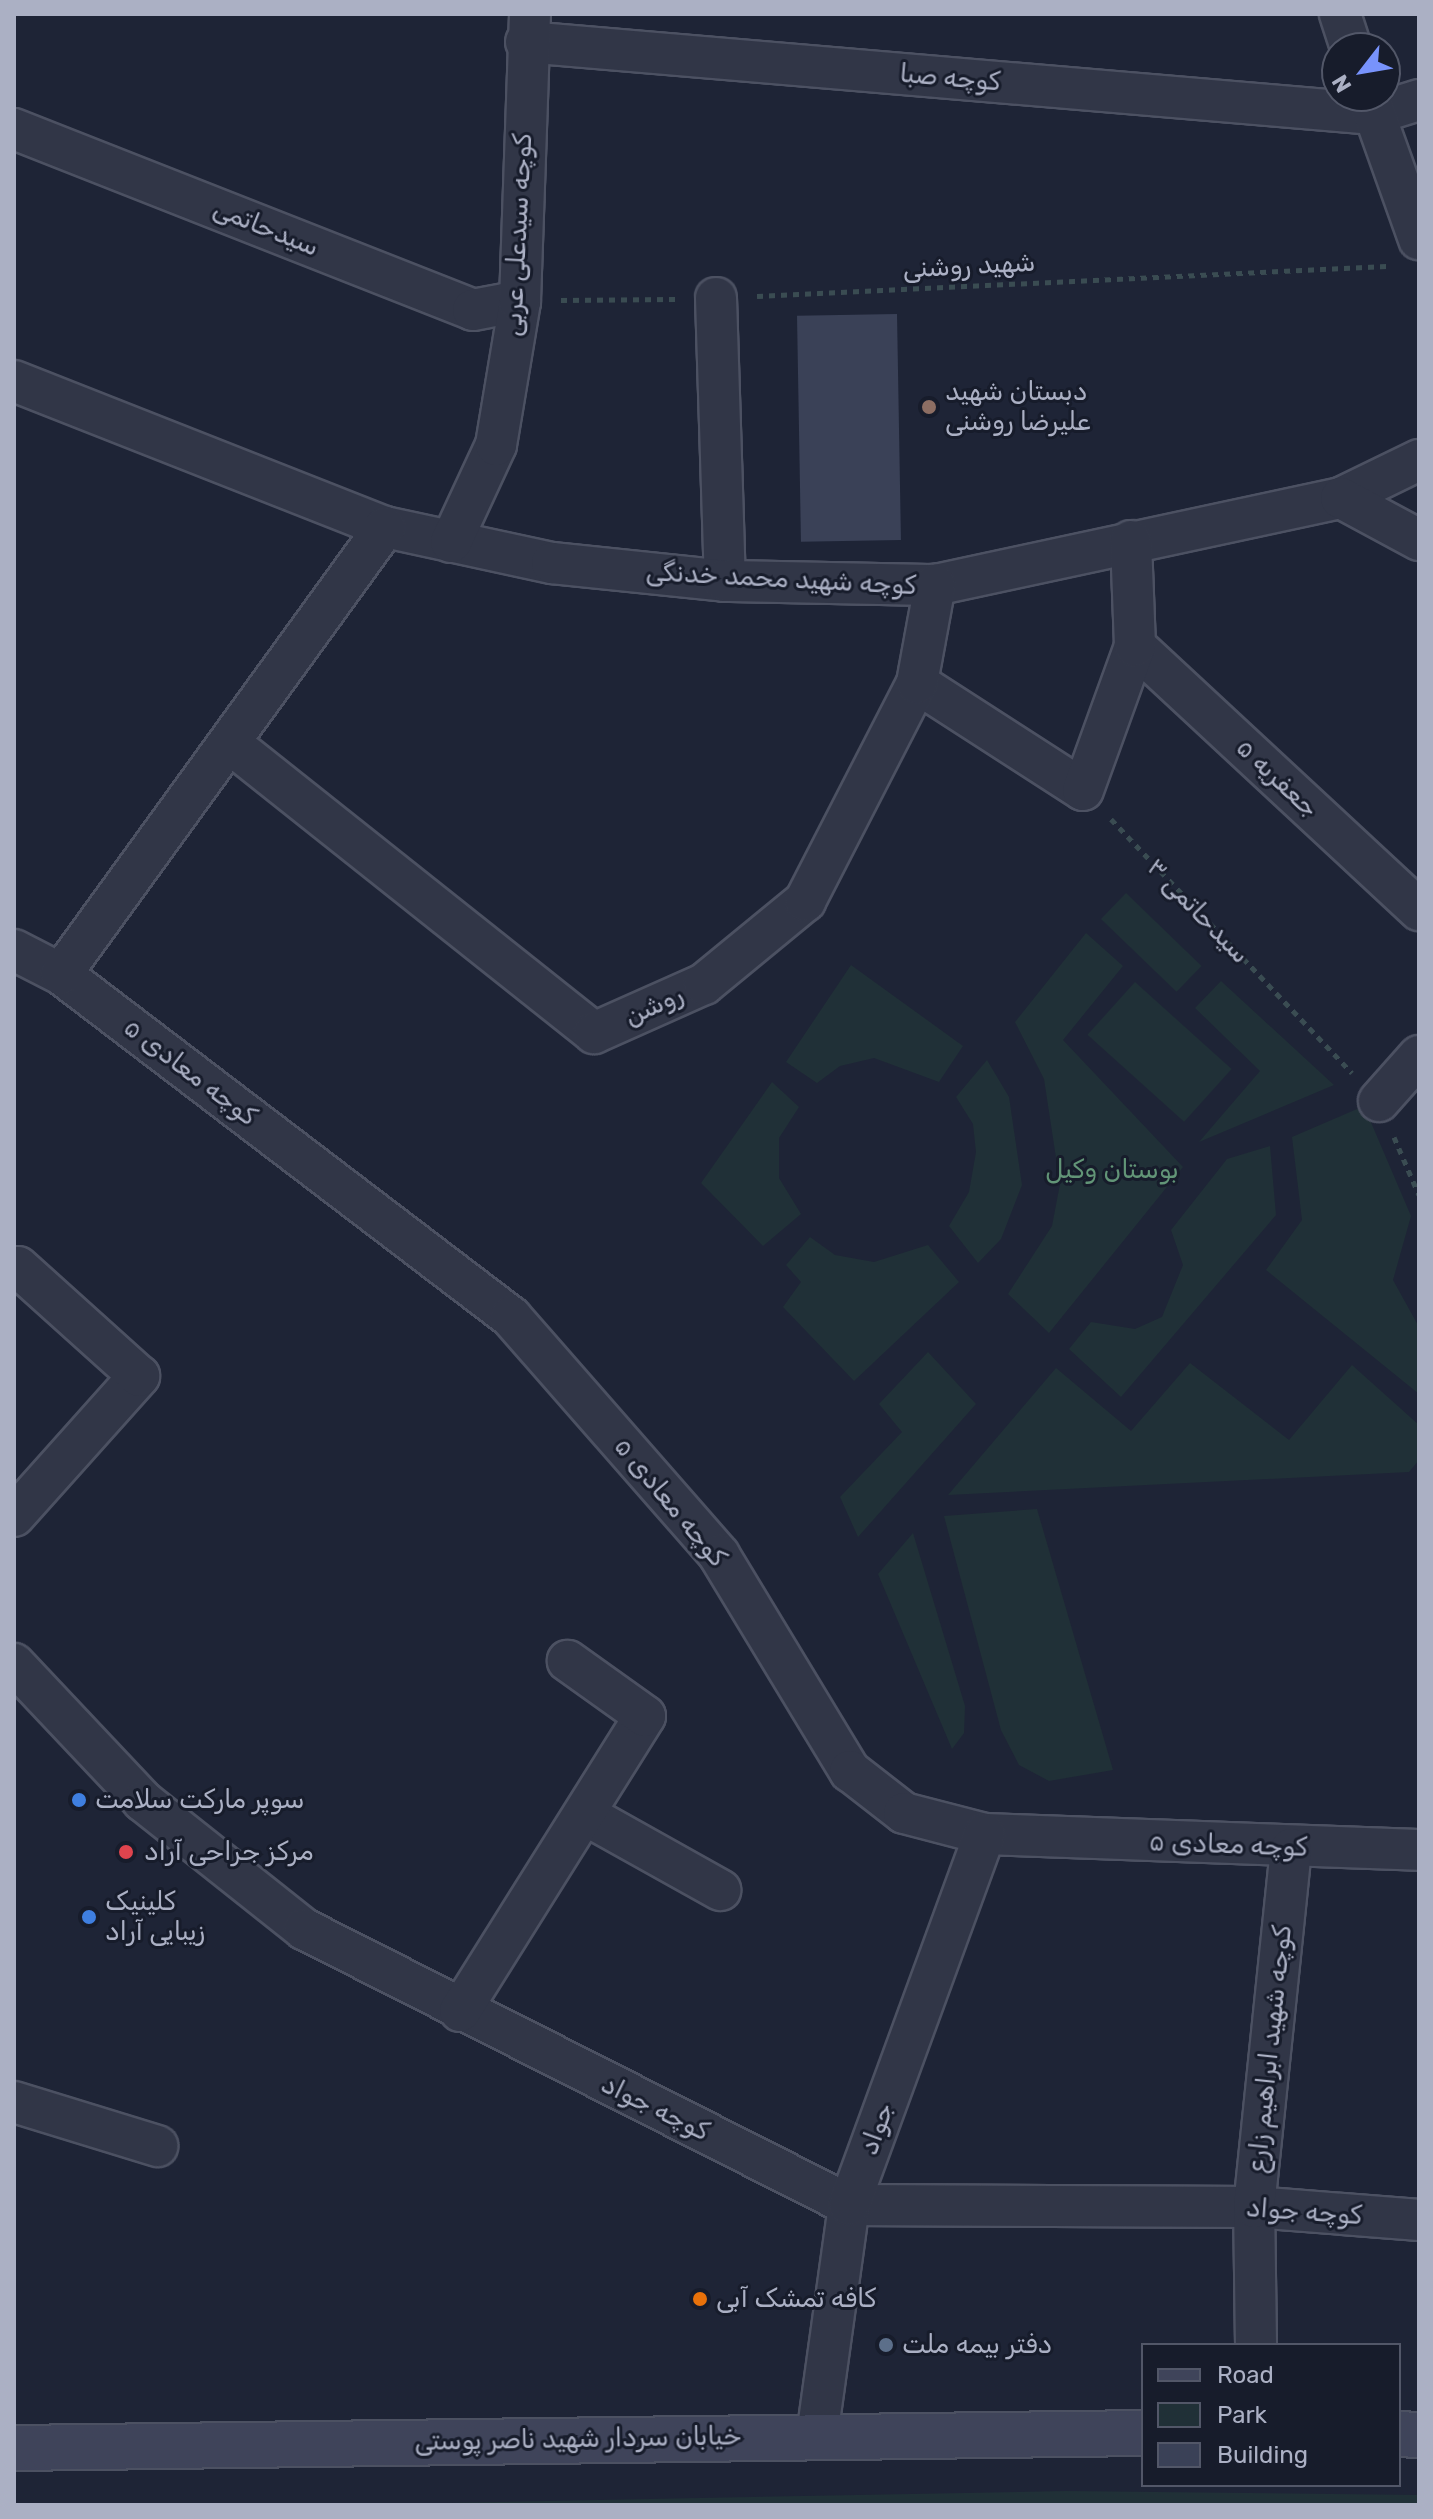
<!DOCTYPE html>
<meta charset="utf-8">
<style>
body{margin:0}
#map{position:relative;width:1433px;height:2519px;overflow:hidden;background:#1e2436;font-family:Rubik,Vazirmatn,sans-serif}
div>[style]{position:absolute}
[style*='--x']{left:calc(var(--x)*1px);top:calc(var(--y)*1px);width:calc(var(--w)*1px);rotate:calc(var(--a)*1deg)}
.green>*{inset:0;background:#203037;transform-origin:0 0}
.building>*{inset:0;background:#3a4157;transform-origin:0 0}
.path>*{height:5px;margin-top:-2.5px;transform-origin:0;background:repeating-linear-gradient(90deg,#3a4c52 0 6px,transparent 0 12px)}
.roads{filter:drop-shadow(2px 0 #4c5162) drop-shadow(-2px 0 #4c5162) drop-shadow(0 2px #4c5162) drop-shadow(0 -2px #4c5162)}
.street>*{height:40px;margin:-20px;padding:0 20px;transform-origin:20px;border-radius:20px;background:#313647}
.secondary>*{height:44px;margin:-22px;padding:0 22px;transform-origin:22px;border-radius:22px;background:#3f445a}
.dots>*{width:22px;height:22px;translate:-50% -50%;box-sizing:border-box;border:4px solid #171c2b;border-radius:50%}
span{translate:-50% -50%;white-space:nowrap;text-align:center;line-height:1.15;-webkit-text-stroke:6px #171c2b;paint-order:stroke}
.street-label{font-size:26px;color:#abb0c4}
.poi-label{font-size:26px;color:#abb0c4}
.left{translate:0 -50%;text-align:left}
.park-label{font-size:26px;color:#629577}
.frame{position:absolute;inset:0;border:16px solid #abb0c4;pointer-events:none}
.legend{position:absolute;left:1141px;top:2343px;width:260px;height:144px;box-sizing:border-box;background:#171c2b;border:2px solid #525768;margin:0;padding:10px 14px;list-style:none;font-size:24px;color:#abb0c4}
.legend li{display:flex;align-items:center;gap:16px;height:40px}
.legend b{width:40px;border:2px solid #525768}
.north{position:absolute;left:1321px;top:32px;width:80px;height:80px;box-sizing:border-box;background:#171c2b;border:2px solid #525768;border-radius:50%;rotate:239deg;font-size:22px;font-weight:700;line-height:32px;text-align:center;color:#abb0c4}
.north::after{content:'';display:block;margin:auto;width:28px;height:36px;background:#7893fc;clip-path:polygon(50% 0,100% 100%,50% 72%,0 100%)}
</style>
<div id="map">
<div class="green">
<i style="left:1126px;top:893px;width:105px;height:36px;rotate:44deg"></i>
<i style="clip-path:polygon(1086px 933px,1123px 966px,1063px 1040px,1183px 1167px,1049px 1333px,1008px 1294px,1052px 1226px,1060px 1184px,1044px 1079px,1015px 1022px)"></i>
<i style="clip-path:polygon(851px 965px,963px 1046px,939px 1082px,874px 1058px,840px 1066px,817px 1083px,786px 1062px)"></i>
<i style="clip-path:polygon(1221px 981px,1334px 1085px,1199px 1142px,1260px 1071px,1195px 1008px)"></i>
<i style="left:1135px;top:982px;width:130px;height:71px;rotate:42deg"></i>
<i style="clip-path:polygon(987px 1060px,1009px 1097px,1022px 1185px,1001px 1239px,978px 1263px,949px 1226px,969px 1192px,976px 1152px,973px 1124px,956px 1097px)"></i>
<i style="clip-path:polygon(772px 1082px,799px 1107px,779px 1138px,779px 1178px,801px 1214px,763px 1246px,701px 1183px)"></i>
<i style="clip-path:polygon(1364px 1106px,1411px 1216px,1393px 1280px,1419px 1327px,1419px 1394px,1266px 1270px,1302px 1220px,1292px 1137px)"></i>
<i style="clip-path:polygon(1270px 1146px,1276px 1215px,1121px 1397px,1069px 1349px,1091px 1322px,1135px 1329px,1162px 1317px,1183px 1265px,1171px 1230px,1227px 1159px)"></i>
<i style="clip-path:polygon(810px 1237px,835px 1255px,874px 1262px,928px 1245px,959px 1282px,854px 1381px,783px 1307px,801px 1282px,786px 1265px)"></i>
<i style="clip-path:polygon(928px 1352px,976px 1404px,858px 1537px,840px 1497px,902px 1432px,879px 1404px)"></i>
<i style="clip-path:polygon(1190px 1363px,1289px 1440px,1352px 1365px,1419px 1425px,1419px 1460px,1409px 1472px,948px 1495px,1056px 1368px,1131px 1431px)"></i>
<i style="clip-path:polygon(1037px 1509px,1113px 1770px,1049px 1781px,1019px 1765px,1001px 1730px,944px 1516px)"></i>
<i style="clip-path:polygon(913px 1533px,965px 1706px,964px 1733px,952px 1749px,878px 1574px)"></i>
<i style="clip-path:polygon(1066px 2491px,1419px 2495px,1419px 2505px,341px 2505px)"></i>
</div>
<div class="building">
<i style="left:897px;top:314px;width:226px;height:100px;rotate:89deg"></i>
</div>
<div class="path">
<i style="--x:757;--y:296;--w:630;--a:-2.73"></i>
<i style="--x:561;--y:300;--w:114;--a:-0.5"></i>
<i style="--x:1111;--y:819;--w:350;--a:46.5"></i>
<i style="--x:1394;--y:1137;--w:63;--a:66.7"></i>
</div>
<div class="roads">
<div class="street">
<i style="--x:1340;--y:14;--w:36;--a:72"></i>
<i style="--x:526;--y:42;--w:851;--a:4.85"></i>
<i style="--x:1374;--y:114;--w:47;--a:-17.3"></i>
<i style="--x:1368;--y:96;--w:152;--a:70.4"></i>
<i style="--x:14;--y:129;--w:493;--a:21.5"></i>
<i style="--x:473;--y:310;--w:48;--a:-10.8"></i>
<i style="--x:716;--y:298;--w:283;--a:88.2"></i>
<i style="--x:14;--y:381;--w:399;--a:21.5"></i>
<i style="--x:385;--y:527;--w:171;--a:12.2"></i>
<i style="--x:552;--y:563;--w:174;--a:5.9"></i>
<i style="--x:725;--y:581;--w:210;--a:1.1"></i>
<i style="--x:935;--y:585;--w:415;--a:-12.1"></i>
<i style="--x:1341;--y:498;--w:87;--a:-26"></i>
<i style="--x:1341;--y:498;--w:89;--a:28.3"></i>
<i style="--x:451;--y:542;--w:107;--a:-65.1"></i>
<i style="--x:496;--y:445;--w:146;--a:-80.5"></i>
<i style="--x:520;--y:301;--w:287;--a:-88"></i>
<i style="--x:1135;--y:646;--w:388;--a:42.9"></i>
<i style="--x:917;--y:683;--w:197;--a:32.8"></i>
<i style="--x:1083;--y:790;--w:153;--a:-70.1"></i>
<i style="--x:1135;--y:646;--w:105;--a:-92.2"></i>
<i style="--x:231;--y:744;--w:464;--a:38.5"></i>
<i style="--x:594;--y:1033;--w:120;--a:-24"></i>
<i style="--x:704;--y:984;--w:131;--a:-39.4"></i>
<i style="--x:805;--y:901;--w:245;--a:-62.8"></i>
<i style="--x:917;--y:683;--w:100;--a:-79.6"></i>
<i style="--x:14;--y:950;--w:53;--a:27.1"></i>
<i style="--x:61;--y:974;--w:566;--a:37.32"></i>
<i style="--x:511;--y:1317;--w:316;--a:48.8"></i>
<i style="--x:719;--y:1555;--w:253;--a:58.8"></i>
<i style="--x:850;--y:1771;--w:68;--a:37.9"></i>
<i style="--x:904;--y:1813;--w:84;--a:14.5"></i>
<i style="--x:985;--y:1834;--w:434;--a:2.1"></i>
<i style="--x:61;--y:974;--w:552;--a:-54.06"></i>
<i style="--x:1379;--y:1101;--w:60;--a:-48.4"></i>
<i style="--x:14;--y:1516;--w:188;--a:-48.2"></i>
<i style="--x:139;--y:1376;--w:163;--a:-138"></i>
<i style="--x:14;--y:1664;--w:188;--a:46.7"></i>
<i style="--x:143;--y:1801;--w:206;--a:38.5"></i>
<i style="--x:304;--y:1929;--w:611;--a:26.86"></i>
<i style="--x:849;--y:2205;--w:405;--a:0.3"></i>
<i style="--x:1254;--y:2207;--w:166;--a:4.5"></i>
<i style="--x:586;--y:1815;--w:154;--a:29.2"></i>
<i style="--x:460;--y:2011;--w:348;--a:-57.9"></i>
<i style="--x:645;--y:1716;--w:95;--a:-144.5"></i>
<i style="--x:14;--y:2102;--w:150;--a:17.1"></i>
<i style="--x:1256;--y:2345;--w:138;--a:-90.8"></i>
<i style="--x:1254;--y:2207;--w:360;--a:-84.1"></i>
<i style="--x:817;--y:2436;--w:233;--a:-82.1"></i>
<i style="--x:849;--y:2205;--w:395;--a:-69.9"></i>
</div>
<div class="secondary">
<i style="--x:1399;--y:2434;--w:20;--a:3"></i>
<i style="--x:14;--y:2448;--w:1129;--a:-0.76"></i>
</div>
</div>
<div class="dots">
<i style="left:929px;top:407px;background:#8d6e63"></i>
<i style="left:79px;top:1800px;background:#3f7fe0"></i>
<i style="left:126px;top:1852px;background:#e0444e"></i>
<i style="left:89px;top:1917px;background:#3f7fe0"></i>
<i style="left:700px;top:2299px;background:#e8710a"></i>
<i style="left:886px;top:2345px;background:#5c6f8a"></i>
</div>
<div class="street-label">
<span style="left:950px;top:78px;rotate:5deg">کوچه صبا</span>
<span style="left:266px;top:228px;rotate:22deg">سیدحاتمی</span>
<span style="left:518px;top:235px;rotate:-87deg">کوچه سیدعلی عربی</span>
<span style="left:969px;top:266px;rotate:-3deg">شهید روشنی</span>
<span style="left:781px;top:579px;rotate:3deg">کوچه شهید محمد خدنگی</span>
<span style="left:1277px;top:778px;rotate:43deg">جعفریه ۵</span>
<span style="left:1198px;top:911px;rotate:46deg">سیدحاتمی ۳</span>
<span style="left:654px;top:1006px;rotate:-24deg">روشن</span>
<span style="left:190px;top:1072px;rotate:37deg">کوچه معادی ۵</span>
<span style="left:670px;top:1502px;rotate:50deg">کوچه معادی ۵</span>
<span style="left:1228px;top:1845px;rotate:2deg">کوچه معادی ۵</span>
<span style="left:1270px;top:2049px;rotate:-84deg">کوچه شهید ابراهیم زارع</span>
<span style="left:655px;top:2108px;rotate:26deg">کوچه جواد</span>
<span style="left:877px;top:2129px;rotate:-70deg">جواد</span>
<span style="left:1304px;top:2212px;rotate:4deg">کوچه جواد</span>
<span style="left:578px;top:2439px;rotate:-1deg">خیابان سردار شهید ناصر پوستی</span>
</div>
<div class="poi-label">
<span class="left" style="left:945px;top:407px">دبستان شهید<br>علیرضا روشنی</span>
<span class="left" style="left:95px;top:1800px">سوپر مارکت سلامت</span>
<span class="left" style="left:144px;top:1852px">مرکز جراحی آراد</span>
<span class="left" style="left:105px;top:1917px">کلینیک<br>زیبایی آراد</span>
<span class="left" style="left:716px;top:2299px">کافه تمشک آبی</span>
<span class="left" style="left:902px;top:2345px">دفتر بیمه ملت</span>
</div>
<div class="park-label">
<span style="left:1112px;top:1170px">بوستان وکیل</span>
</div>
<div class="frame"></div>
<ul class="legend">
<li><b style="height:10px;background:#3f445a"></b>Road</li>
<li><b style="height:22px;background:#203037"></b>Park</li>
<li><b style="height:22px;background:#3a4157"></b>Building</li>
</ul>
<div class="north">N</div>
</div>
